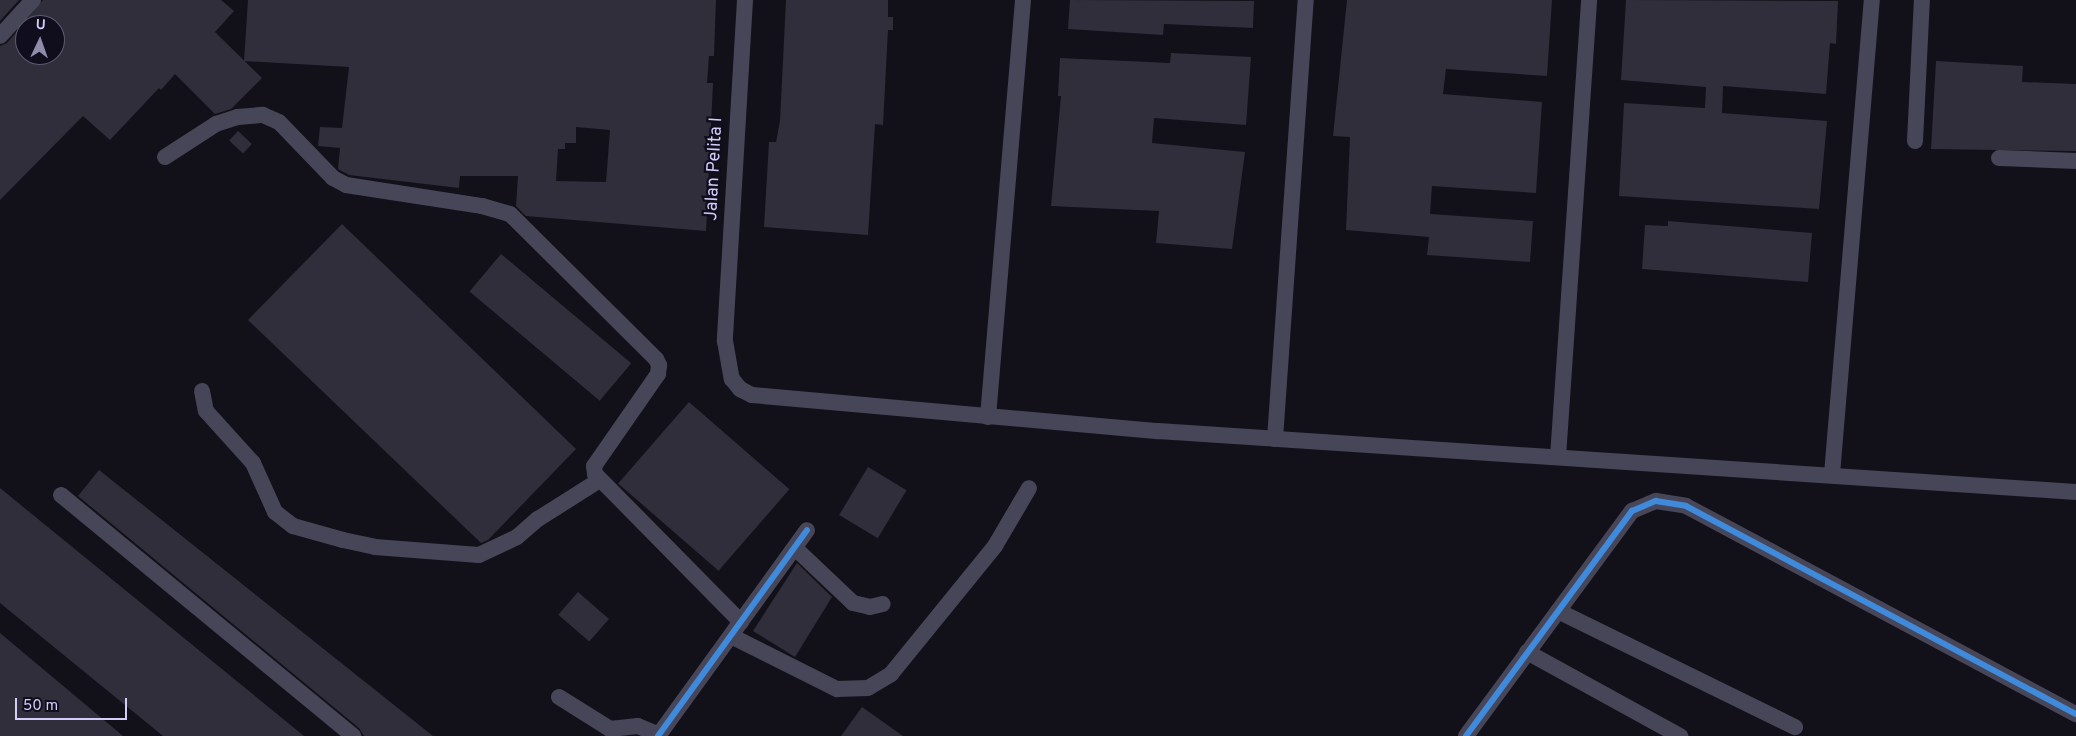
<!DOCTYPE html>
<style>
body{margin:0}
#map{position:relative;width:2076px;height:736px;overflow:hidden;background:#121018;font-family:Overpass,sans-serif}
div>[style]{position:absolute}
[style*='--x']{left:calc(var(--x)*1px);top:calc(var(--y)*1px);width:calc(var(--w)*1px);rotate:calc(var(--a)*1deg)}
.building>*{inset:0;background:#302e3b;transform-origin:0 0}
.minor>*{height:16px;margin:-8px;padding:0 8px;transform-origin:8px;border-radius:8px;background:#474659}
.cycleway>*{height:6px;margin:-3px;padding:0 3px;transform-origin:3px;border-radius:3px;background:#408adc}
span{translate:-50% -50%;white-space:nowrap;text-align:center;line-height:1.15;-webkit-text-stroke:4.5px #100d1c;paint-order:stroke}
.street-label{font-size:18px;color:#d3cdfa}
.north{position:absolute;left:15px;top:15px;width:50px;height:50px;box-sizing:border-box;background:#100d1c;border:1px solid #5e5a75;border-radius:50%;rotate:3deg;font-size:14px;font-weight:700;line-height:20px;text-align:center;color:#d3cdfa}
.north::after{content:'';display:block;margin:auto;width:18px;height:22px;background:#8f8bab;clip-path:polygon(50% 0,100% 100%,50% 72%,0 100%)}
.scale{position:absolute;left:15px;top:698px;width:112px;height:22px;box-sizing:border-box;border:2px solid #d3cdfa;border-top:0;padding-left:6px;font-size:15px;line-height:18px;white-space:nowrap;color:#d3cdfa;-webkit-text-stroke:4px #100d1c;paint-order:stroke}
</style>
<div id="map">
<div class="building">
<i style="clip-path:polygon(0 0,19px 0,0 21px)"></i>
<i style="clip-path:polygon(evenodd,43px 0,221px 0,234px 11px,215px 32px,262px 78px,231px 109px,215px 114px,175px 74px,161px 90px,159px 88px,110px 140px,83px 116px,0 200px,0 46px,7px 43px,43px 0,25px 25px,55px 25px,55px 55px,25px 55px,25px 25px)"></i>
<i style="clip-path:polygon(evenodd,248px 0,716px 0,714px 56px,709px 56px,707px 83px,713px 83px,706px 231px,526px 216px,516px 206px,518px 176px,460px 176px,459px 188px,349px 175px,338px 169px,340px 148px,318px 146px,320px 127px,342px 128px,349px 67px,244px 61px,248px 0,576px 127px,610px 130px,606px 182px,556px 181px,558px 149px,565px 149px,565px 143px,576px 143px,576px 127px)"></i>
<i style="clip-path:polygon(786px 0,888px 0,888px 17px,893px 17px,893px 30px,888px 30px,883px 125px,875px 124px,868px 235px,764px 227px,769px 142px,776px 142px,780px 121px)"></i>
<i style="clip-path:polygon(1070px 0,1254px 1px,1253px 28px,1164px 24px,1163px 35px,1068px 29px)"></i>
<i style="clip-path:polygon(1347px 0,1552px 0,1547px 76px,1446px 69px,1443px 94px,1542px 102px,1536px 193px,1432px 186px,1430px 214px,1533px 221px,1530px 262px,1427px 255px,1429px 237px,1346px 230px,1350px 137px,1333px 136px)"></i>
<i style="clip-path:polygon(1626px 0,1838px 1px,1836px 44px,1830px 43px,1826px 94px,1723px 86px,1722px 113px,1827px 121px,1819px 209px,1619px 196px,1624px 103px,1705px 108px,1706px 87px,1621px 80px)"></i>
<i style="clip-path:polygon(1171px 53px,1251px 57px,1246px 125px,1154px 118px,1152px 143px,1245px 152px,1232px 249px,1156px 243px,1159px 211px,1051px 206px,1061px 96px,1058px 96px,1060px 58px,1170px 63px)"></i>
<i style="clip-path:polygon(1936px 61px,2023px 66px,2022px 82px,2076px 84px,2076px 151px,1931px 149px)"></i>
<i style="left:238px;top:131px;width:19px;height:13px;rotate:43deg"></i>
<i style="clip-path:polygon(1668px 221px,1812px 233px,1808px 282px,1642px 269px,1645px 225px,1668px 226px)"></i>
<i style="clip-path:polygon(342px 224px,576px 449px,488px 540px,481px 543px,248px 320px)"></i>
<i style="left:501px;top:254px;width:170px;height:49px;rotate:40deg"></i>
<i style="left:689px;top:402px;width:133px;height:108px;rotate:41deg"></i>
<i style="left:868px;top:467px;width:45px;height:56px;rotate:31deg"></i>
<i style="clip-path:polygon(99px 470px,433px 736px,364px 736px,359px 728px,78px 496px)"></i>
<i style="clip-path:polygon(0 488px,304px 736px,163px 736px,0 603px)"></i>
<i style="clip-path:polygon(797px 563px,832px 597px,795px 657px,753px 631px)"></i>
<i style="left:578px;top:592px;width:41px;height:30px;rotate:41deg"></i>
<i style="clip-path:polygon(0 633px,123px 736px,0 736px)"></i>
<i style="clip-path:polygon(862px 707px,903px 736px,841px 736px)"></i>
</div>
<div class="minor">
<i style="--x:745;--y:0;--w:342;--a:93.4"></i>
<i style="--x:725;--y:341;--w:39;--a:80"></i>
<i style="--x:732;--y:379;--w:13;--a:51"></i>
<i style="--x:740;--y:389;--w:13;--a:27"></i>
<i style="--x:752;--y:395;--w:408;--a:5.1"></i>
<i style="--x:1158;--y:431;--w:920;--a:3.8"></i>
<i style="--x:0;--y:36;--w:49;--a:-47.5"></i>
<i style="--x:1915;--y:141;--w:141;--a:-87.2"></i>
<i style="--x:165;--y:157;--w:61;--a:-32.9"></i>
<i style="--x:216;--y:124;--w:23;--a:-18"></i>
<i style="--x:238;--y:117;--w:25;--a:-5"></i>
<i style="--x:263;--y:115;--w:17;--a:24"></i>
<i style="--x:279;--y:122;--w:78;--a:46"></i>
<i style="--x:333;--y:178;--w:15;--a:28"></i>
<i style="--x:346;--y:185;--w:138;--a:8.8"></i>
<i style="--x:482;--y:206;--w:29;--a:16"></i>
<i style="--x:510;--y:214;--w:206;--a:44.8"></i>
<i style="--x:656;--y:359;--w:7;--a:63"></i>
<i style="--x:659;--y:365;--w:9;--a:96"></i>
<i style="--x:658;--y:374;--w:112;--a:124.8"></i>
<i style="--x:594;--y:466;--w:8;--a:83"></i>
<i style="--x:595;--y:474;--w:208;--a:45.4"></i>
<i style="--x:1999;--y:158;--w:77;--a:2.2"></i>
<i style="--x:202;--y:391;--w:20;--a:79"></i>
<i style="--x:206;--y:411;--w:70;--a:47.9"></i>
<i style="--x:253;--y:463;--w:54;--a:65.8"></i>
<i style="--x:275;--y:512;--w:23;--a:38"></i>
<i style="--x:293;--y:526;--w:52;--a:15.6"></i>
<i style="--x:343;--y:540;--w:33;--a:12"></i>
<i style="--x:375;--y:547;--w:104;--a:4.4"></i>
<i style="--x:479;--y:555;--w:42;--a:-25.3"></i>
<i style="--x:517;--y:537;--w:28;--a:-41"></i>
<i style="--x:538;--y:519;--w:71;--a:-32.3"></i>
<i style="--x:988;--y:417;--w:418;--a:-85.2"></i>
<i style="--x:1275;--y:439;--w:440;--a:-86"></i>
<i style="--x:1558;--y:457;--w:458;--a:-86.1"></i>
<i style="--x:1832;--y:474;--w:476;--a:-85.2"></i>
<i style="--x:61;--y:495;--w:379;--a:39.5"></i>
<i style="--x:795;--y:548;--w:80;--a:43.5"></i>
<i style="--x:853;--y:603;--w:17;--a:13"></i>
<i style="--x:870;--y:607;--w:13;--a:-13"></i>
<i style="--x:1558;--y:611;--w:264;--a:26.1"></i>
<i style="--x:731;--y:636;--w:119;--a:26.6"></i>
<i style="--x:837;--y:689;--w:31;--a:-2"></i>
<i style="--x:868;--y:688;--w:27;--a:-31"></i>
<i style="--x:891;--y:674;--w:165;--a:-50.9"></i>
<i style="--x:995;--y:546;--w:67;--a:-59.6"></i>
<i style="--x:1527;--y:652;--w:175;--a:28.8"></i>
<i style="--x:559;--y:697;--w:60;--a:32.1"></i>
<i style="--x:610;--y:729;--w:28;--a:-6"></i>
<i style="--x:638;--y:726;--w:23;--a:23"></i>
<i style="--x:658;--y:736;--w:254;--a:-54.1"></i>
<i style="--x:1466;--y:736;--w:280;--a:-53.6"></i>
<i style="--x:1632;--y:511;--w:26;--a:-23"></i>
<i style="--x:1656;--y:501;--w:30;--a:9"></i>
<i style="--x:1686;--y:506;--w:442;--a:28.1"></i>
</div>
<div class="cycleway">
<i style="--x:658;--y:736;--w:254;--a:-54.1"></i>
<i style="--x:1466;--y:736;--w:280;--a:-53.6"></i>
<i style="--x:1632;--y:511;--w:26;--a:-23"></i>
<i style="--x:1656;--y:501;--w:30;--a:9"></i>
<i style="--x:1686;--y:506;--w:442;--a:28.1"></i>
</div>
<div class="street-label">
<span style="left:715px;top:169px;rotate:-87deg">Jalan Pelita I</span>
</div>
<div class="north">U</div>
<div class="scale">50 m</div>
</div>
